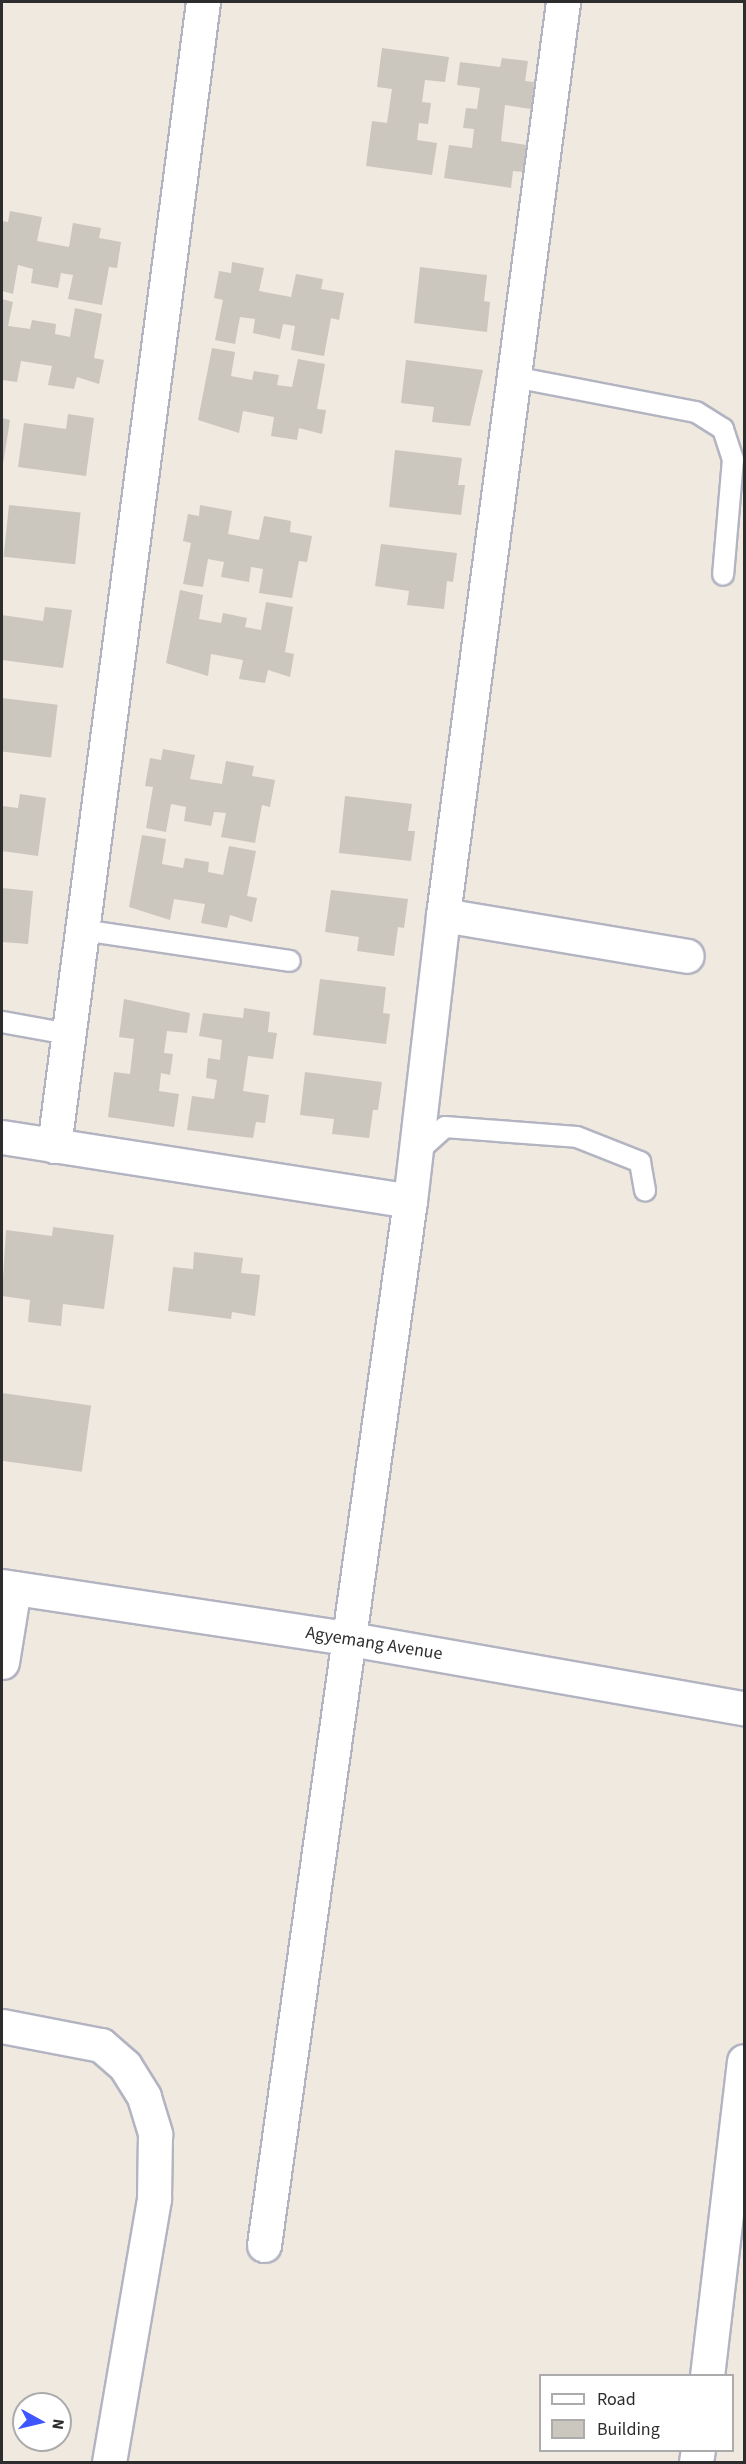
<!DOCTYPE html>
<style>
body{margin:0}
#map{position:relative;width:746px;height:2464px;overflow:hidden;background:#f0e9df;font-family:"Source Sans 3",sans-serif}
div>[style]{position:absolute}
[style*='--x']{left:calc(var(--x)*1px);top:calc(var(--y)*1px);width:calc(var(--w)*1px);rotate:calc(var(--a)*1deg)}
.building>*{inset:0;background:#cbc6be;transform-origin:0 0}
.roads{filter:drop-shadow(2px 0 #b3b4c2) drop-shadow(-2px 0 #b3b4c2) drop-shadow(0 2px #b3b4c2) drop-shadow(0 -2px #b3b4c2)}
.service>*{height:20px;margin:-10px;padding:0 10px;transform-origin:10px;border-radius:10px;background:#fff}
.minor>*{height:33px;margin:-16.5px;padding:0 16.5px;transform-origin:16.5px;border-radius:16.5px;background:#fff}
span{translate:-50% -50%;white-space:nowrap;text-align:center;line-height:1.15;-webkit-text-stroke:4.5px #fff;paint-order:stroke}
.street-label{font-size:18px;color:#2d2d2d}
.frame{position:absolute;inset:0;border:3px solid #2d2d2d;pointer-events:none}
.legend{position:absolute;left:539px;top:2374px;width:195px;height:78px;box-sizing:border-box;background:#fff;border:2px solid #ababab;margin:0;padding:8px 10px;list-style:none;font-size:18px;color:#2d2d2d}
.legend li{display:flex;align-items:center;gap:12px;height:30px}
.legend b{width:30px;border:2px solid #ababab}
.north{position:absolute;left:12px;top:2392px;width:60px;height:60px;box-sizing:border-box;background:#fff;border:2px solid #ababab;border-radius:50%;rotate:98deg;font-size:16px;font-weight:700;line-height:24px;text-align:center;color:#2d2d2d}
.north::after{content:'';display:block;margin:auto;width:21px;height:27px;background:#3d56ff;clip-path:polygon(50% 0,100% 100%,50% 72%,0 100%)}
</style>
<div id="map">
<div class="building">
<i style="clip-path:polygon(382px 48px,449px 57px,445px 82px,425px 80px,422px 102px,431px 103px,428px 124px,419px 123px,417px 140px,437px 143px,432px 175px,366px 166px,372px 121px,387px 123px,392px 89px,377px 87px)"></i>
<i style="clip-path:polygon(502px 58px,528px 61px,525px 81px,534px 82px,531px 109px,505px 105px,501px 141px,526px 145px,523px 172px,513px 171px,511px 188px,444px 178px,449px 145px,472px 148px,474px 129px,463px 128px,466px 108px,477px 109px,480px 88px,457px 85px,460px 62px,500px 67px)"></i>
<i style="clip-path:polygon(10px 211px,42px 217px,37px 241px,69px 247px,73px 223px,101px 228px,99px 238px,121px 242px,117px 268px,109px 267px,102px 305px,68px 299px,73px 275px,61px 273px,58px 288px,31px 283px,33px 269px,18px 265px,13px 294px,2px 291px,2px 221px,8px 222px)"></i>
<i style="clip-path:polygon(232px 262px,264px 268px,259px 291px,291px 297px,296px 274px,323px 279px,321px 289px,344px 293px,339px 320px,331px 318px,324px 356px,291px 350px,295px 326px,283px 324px,280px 339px,253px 333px,255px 319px,240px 317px,235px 344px,215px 340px,223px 300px,214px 298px,219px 271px,231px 273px)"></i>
<i style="clip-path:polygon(420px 267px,487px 275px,484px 301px,490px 302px,487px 332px,414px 323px)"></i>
<i style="clip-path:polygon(2px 299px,13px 302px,8px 326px,30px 329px,32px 320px,56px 324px,55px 334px,70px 337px,75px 308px,102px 314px,94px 358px,104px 360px,99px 384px,77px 377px,74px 389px,48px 385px,52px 366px,21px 361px,17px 382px,2px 380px)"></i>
<i style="clip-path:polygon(212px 348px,235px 352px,231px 376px,252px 380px,254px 371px,279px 375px,277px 385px,292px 387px,298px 359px,325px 364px,317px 409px,326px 410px,322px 434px,299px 428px,297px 440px,271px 436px,274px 417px,243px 411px,239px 433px,198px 420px)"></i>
<i style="clip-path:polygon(406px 360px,483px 370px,470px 426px,432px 422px,434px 407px,401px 403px)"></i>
<i style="clip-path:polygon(68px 414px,94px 418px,86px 476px,18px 467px,24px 423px,66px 429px)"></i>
<i style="clip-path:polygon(2px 418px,10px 420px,3px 464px,2px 464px)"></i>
<i style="clip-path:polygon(395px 450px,462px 458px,458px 485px,465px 485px,461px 515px,389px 507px)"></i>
<i style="left:9px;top:505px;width:72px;height:52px;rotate:6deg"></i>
<i style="clip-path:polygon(200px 505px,232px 511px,228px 534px,259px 540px,264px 516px,291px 521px,290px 532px,312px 536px,307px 562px,299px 561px,292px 598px,259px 593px,263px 569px,251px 567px,249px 582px,221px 577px,224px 562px,208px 559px,203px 587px,183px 584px,191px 543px,183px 541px,188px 514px,199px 516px)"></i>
<i style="clip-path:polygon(381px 544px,457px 553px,453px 582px,447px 581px,444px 609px,407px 605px,409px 591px,375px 586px)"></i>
<i style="clip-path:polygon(180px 590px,203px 595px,199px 619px,221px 623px,223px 613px,247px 618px,245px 627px,261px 630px,266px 602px,293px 607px,285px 652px,294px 654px,290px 677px,268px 670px,265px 683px,239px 679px,243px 660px,211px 654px,208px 676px,166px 663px)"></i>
<i style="clip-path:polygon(45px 607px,72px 610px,63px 668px,2px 660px,2px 615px,43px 621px)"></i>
<i style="left:2px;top:698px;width:56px;height:53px;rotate:7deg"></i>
<i style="clip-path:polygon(163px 749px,195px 755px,190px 779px,222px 784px,226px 761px,254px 766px,252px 776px,275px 780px,270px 807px,262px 805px,255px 843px,221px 837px,226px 813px,214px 812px,211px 826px,184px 821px,186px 807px,171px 804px,166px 832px,146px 828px,153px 787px,145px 786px,150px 758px,161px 760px)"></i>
<i style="clip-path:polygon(20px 794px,46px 798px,38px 856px,2px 851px,2px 806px,18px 808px)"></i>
<i style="clip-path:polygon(345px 796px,412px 804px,408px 831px,415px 831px,411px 861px,339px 853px)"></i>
<i style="clip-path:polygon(142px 835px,166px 839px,162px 864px,183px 868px,185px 858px,209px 862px,208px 872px,223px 875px,229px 846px,256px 851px,247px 896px,257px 898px,252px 922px,230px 915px,227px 928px,201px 923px,205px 904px,174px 899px,170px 920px,129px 907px)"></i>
<i style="clip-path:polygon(2px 888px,33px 891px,28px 944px,2px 942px)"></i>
<i style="clip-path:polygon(331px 890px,408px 899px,404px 928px,398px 927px,394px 956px,357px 951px,359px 937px,325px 932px)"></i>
<i style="clip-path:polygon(320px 979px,386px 987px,383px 1013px,390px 1014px,386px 1044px,313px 1035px)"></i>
<i style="clip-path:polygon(124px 999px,190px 1013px,187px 1033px,167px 1031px,164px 1053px,173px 1054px,170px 1075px,161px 1073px,159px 1091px,179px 1094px,174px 1127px,108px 1117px,114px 1072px,130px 1074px,134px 1039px,119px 1037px)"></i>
<i style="clip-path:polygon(244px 1008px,270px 1012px,268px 1032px,277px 1033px,273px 1059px,248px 1056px,243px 1091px,269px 1095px,265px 1123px,256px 1122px,253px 1138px,187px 1130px,192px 1096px,214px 1099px,217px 1080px,206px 1078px,208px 1058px,220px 1060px,222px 1040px,199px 1036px,203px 1013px,243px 1018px)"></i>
<i style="clip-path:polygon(305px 1072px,382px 1082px,378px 1110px,373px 1110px,369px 1138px,332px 1134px,334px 1119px,300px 1115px)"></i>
<i style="clip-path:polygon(53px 1227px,114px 1235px,104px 1309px,63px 1304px,61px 1326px,28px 1322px,30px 1300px,2px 1296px,6px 1230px,52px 1236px)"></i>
<i style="clip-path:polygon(194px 1252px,243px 1258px,241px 1273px,260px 1275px,255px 1316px,232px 1312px,231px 1319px,168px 1311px,173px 1267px,193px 1269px)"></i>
<i style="left:2px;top:1393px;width:90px;height:67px;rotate:8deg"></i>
</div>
<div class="roads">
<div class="service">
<i style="--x:514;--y:377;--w:185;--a:10.9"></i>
<i style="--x:696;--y:412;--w:32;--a:32"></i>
<i style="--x:723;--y:429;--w:32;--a:72"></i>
<i style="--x:733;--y:459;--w:116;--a:94.9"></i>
<i style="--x:83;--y:930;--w:209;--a:8.5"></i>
<i style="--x:2;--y:1022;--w:68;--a:10.2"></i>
<i style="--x:415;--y:1154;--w:40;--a:-42"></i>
<i style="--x:445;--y:1127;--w:132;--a:4.3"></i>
<i style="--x:577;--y:1137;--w:68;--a:21.6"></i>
<i style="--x:640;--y:1162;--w:29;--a:80"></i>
</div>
<div class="minor">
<i style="--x:443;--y:915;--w:247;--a:9.5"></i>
<i style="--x:2;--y:1137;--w:413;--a:8.9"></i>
<i style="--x:54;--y:1146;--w:1154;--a:-82.58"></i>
<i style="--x:2;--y:1586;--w:353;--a:8.6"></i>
<i style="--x:351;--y:1639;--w:399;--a:10"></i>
<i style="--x:2;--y:1662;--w:75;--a:-80.8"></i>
<i style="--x:2;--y:2026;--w:101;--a:10.9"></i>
<i style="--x:101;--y:2045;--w:32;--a:41"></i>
<i style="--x:125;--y:2066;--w:36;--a:58"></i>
<i style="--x:144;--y:2097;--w:39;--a:73"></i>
<i style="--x:155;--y:2134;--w:65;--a:90.9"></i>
<i style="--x:154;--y:2199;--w:267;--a:99.7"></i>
<i style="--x:264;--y:2245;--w:1054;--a:-82.04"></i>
<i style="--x:410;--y:1201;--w:288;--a:-83.4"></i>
<i style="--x:443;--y:915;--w:921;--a:-82.51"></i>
<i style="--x:707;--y:2376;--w:317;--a:-83.3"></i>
<i style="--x:696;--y:2462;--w:12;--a:-81"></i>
</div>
</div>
<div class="street-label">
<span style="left:374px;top:1644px;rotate:9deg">Agyemang Avenue</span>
</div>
<div class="frame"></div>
<ul class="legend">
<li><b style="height:8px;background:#fff"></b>Road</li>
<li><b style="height:16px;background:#cbc6be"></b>Building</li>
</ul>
<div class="north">N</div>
</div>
